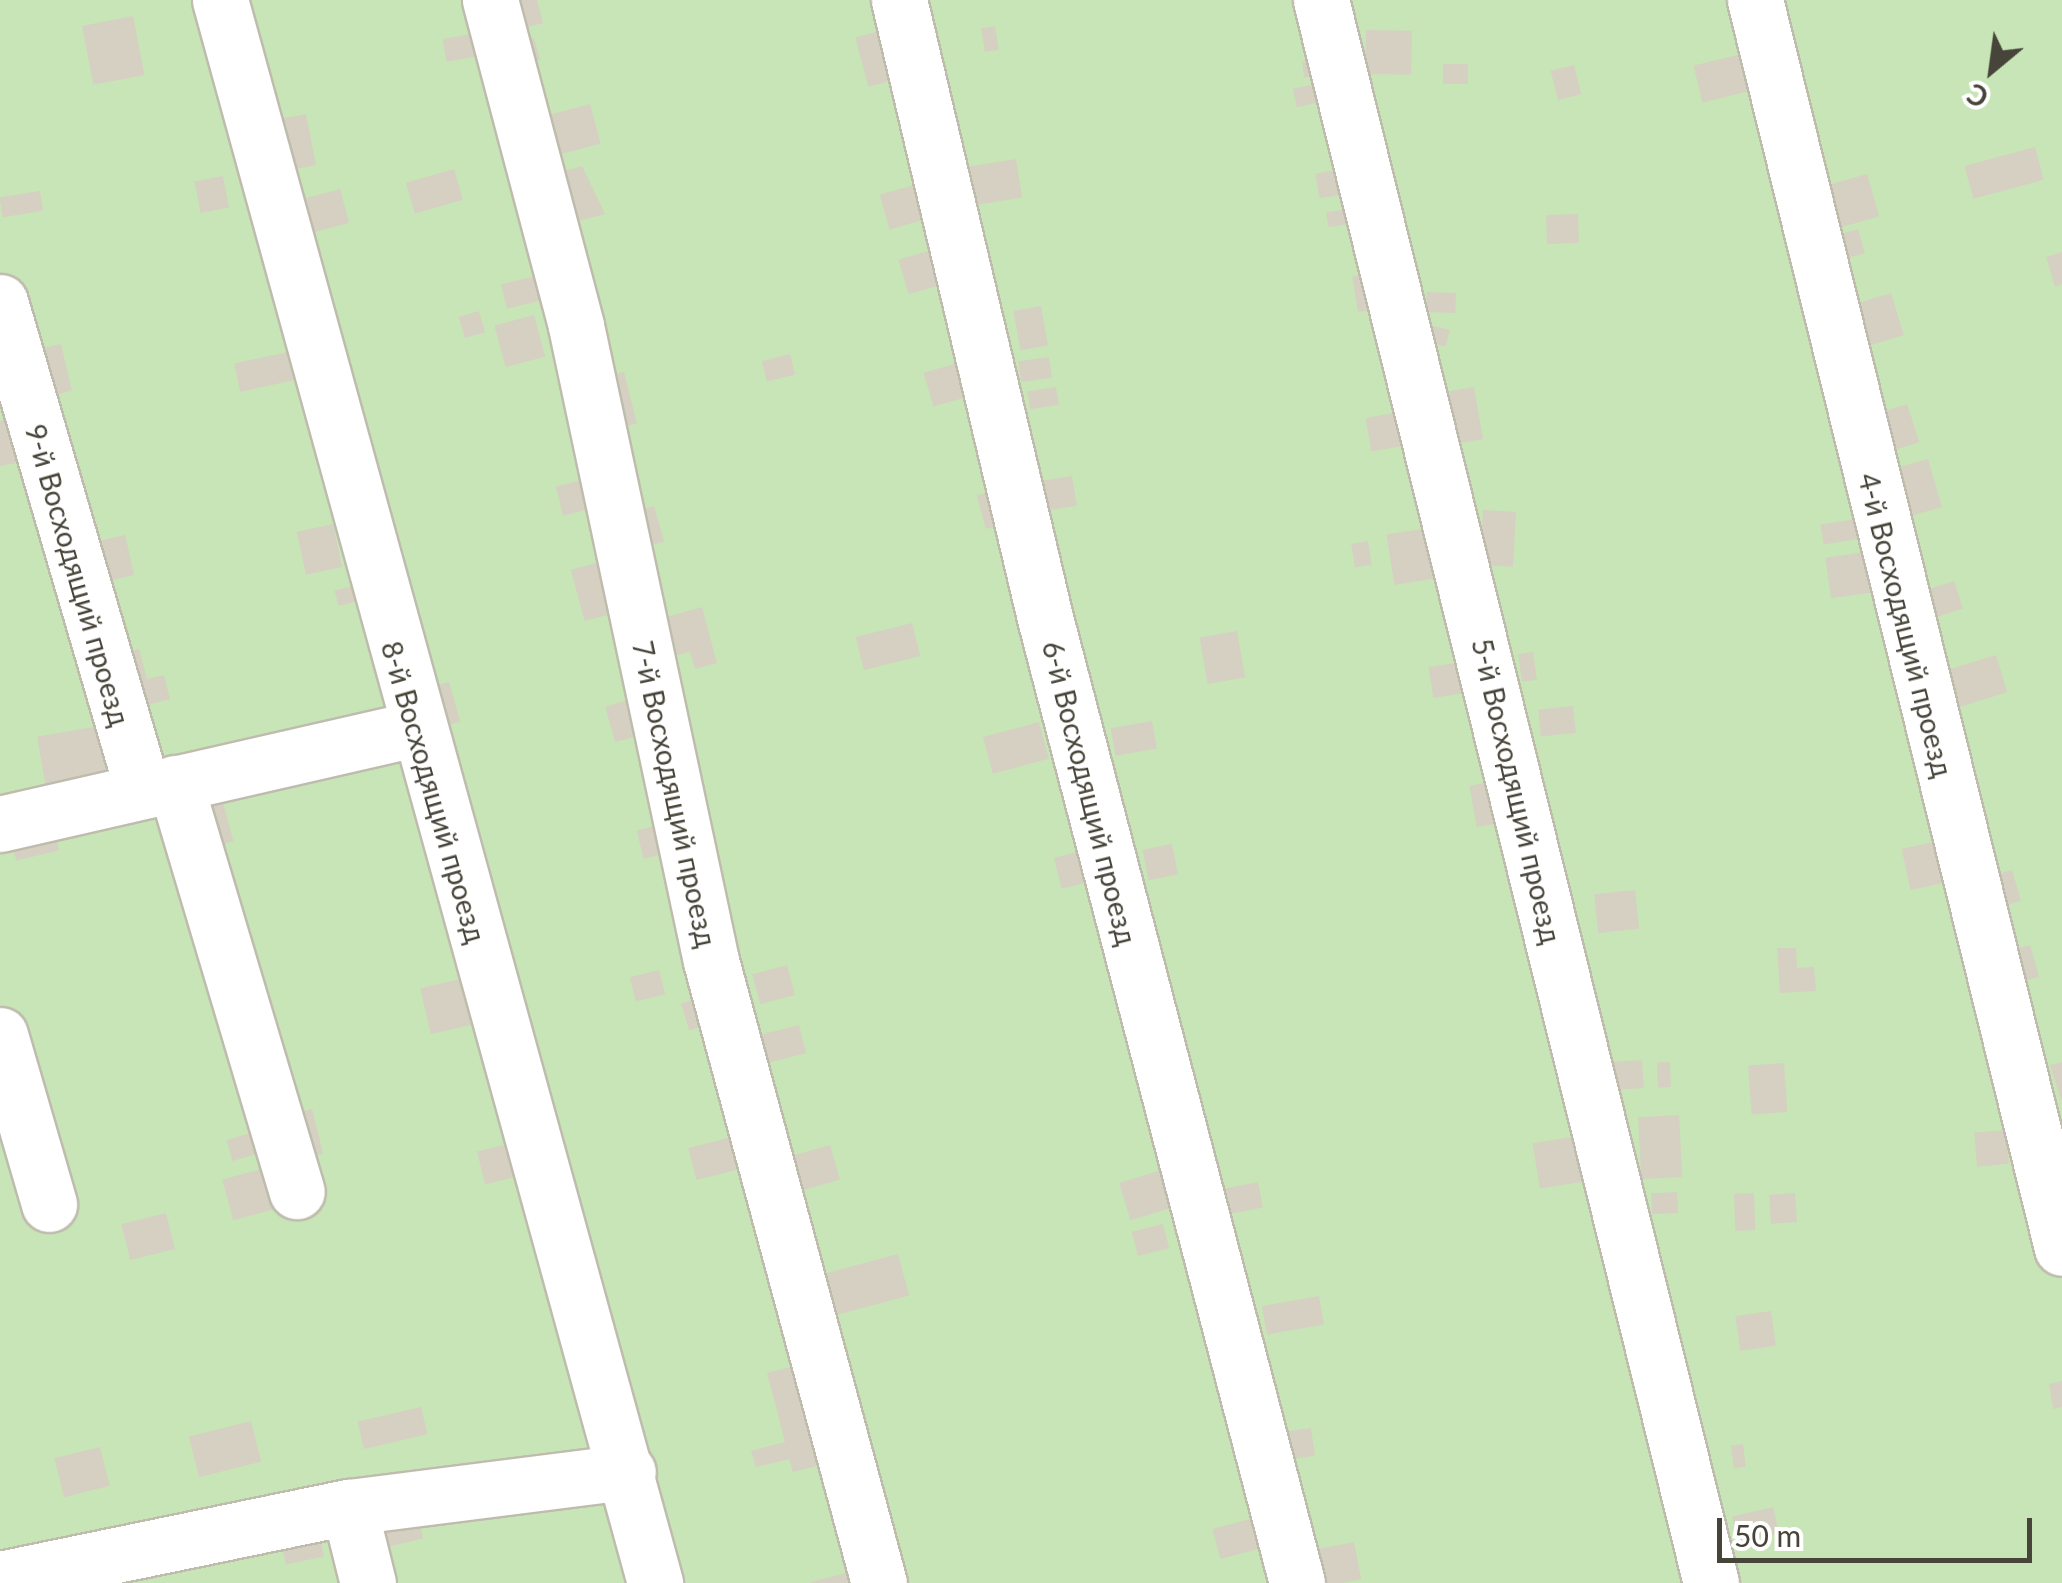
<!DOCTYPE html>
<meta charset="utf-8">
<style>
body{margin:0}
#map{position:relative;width:2062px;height:1583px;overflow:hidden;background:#f4f3ea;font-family:Lato,sans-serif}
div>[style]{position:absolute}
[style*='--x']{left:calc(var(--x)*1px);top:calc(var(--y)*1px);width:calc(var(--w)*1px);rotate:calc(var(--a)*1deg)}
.green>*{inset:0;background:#c8e5b7;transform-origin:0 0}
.building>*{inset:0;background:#d5d0c1;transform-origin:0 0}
.roads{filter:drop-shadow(2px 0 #bfbcae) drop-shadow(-2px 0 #bfbcae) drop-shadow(0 2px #bfbcae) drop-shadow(0 -2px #bfbcae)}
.minor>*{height:55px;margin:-27.5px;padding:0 27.5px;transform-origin:27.5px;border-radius:27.5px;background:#fff}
span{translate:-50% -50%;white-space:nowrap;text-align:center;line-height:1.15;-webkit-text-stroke:10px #fff;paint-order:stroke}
.street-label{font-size:28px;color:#474439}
.north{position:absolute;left:1942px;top:20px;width:100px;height:100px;-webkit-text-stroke:8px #fff;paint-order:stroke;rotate:209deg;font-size:28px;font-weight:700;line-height:40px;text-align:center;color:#474439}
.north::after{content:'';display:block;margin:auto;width:35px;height:45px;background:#474439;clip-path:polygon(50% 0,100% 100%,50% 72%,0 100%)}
.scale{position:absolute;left:1717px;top:1518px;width:315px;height:45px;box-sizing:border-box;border:5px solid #474439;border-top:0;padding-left:12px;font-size:30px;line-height:35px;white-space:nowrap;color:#474439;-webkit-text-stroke:8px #fff;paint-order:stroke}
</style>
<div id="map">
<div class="green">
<i style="left:0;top:0;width:2062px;height:1583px"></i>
</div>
<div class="building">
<i style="clip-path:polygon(507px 0,537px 0,543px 23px,512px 31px)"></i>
<i style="left:133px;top:16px;width:60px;height:52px;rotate:79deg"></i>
<i style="left:995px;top:26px;width:24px;height:14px;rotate:81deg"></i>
<i style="left:891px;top:28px;width:51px;height:37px;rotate:75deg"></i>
<i style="left:1366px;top:30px;width:46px;height:44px;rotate:1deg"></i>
<i style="left:483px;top:32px;width:23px;height:41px;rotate:80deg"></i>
<i style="left:534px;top:38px;width:22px;height:15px;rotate:74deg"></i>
<i style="left:1741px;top:54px;width:38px;height:49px;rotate:76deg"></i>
<i style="left:1322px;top:59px;width:16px;height:20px;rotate:83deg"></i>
<i style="left:1443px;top:64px;width:25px;height:20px"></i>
<i style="left:1574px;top:65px;width:30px;height:24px;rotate:76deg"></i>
<i style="left:1329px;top:81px;width:19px;height:37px;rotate:78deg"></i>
<i style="left:590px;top:104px;width:41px;height:53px;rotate:75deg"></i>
<i style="left:306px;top:114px;width:52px;height:32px;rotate:79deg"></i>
<i style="left:2035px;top:147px;width:34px;height:73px;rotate:75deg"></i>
<i style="left:1016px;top:159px;width:39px;height:52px;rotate:81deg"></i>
<i style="clip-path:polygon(582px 166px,605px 214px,566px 224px,553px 174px)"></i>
<i style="left:1350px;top:168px;width:25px;height:35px;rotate:81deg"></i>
<i style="left:454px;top:169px;width:32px;height:50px;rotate:74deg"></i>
<i style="left:1867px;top:174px;width:44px;height:47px;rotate:74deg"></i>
<i style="left:223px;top:176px;width:32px;height:29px;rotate:79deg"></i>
<i style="left:921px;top:183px;width:36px;height:43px;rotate:74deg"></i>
<i style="left:340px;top:189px;width:35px;height:46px;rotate:75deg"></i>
<i style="left:40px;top:191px;width:20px;height:41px;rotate:81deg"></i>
<i style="left:1349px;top:209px;width:15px;height:23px;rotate:82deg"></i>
<i style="left:1578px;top:214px;width:29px;height:32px;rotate:88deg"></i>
<i style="left:1858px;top:229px;width:25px;height:24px;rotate:74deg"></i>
<i style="left:939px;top:248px;width:36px;height:42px;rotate:74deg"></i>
<i style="clip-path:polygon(2062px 252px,2062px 284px,2055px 287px,2046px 257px)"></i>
<i style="left:1374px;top:273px;width:36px;height:22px;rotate:81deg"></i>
<i style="left:535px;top:276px;width:25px;height:35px;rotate:76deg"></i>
<i style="left:1427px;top:292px;width:29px;height:20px;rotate:2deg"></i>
<i style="left:1891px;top:293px;width:44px;height:41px;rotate:73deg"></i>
<i style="left:1041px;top:306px;width:40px;height:28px;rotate:80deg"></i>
<i style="left:479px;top:311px;width:22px;height:21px;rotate:74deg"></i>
<i style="left:534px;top:315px;width:43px;height:41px;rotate:75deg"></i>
<i style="left:1433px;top:326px;width:17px;height:17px;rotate:13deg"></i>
<i style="left:61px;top:344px;width:48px;height:32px;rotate:77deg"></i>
<i style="left:288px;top:352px;width:29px;height:55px;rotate:78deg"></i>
<i style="left:790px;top:354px;width:21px;height:29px;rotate:76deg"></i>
<i style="left:1049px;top:357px;width:21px;height:31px;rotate:82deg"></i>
<i style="left:965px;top:361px;width:35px;height:43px;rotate:74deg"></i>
<i style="left:624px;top:372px;width:53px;height:25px;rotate:76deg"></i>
<i style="left:1056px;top:387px;width:18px;height:29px;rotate:81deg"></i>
<i style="clip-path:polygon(1474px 387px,1483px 439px,1449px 445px,1450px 391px)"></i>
<i style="left:1907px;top:404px;width:40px;height:28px;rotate:72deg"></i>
<i style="left:1405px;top:411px;width:34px;height:40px;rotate:80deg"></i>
<i style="clip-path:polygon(7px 419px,16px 463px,0 466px,0 421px)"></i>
<i style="left:1928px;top:459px;width:50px;height:39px;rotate:74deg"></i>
<i style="left:1072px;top:476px;width:30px;height:29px;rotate:81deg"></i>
<i style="left:582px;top:480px;width:30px;height:27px;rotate:76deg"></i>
<i style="left:1000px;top:489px;width:35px;height:24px;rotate:75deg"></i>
<i style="left:654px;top:506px;width:37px;height:24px;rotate:74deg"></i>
<i style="left:1483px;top:510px;width:33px;height:55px;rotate:3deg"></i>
<i style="left:1856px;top:519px;width:20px;height:36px;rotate:81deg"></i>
<i style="left:333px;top:524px;width:44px;height:37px;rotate:78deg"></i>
<i style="left:1428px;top:528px;width:51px;height:42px;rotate:81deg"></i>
<i style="left:125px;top:535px;width:41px;height:40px;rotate:77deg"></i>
<i style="left:1368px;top:541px;width:24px;height:17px;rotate:81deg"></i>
<i style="left:1866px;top:552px;width:41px;height:41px;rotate:82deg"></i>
<i style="left:596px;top:563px;width:53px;height:26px;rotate:75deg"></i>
<i style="left:1954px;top:581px;width:29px;height:30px;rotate:72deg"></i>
<i style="left:357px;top:585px;width:16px;height:23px;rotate:76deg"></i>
<i style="clip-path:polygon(702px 607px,717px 663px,695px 669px,690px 652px,669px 657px,659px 619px)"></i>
<i style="left:912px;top:623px;width:34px;height:58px;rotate:76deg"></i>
<i style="left:1237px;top:631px;width:47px;height:38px;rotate:80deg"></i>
<i style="clip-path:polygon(139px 649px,147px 679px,164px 675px,170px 699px,129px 710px,115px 654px)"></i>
<i style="left:1533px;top:652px;width:28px;height:15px;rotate:82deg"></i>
<i style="left:1996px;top:655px;width:39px;height:58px;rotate:73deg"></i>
<i style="left:1468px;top:661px;width:31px;height:40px;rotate:81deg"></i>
<i style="left:449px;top:682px;width:41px;height:20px;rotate:74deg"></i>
<i style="left:632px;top:699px;width:37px;height:28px;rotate:74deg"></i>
<i style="left:1573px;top:706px;width:27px;height:35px;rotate:84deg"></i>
<i style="left:1152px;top:721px;width:28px;height:42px;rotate:80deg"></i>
<i style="left:1039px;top:722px;width:38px;height:58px;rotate:75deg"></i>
<i style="left:104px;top:725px;width:55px;height:68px;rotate:80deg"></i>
<i style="left:1496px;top:781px;width:42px;height:27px;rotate:80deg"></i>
<i style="left:221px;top:795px;width:48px;height:27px;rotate:75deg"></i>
<i style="left:659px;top:825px;width:29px;height:23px;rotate:76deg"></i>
<i style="left:55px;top:833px;width:18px;height:44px;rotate:77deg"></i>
<i style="left:1934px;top:842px;width:42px;height:33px;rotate:78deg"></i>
<i style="left:1172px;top:844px;width:31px;height:30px;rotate:79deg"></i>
<i style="left:1085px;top:850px;width:32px;height:32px;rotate:76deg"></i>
<i style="left:2012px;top:870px;width:32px;height:24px;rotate:74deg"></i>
<i style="left:1635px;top:890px;width:39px;height:41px;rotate:84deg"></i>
<i style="left:2030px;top:945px;width:33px;height:26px;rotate:74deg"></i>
<i style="clip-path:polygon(1777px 948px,1796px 948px,1797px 968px,1814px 967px,1816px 991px,1780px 993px)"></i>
<i style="left:787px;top:965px;width:31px;height:36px;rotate:75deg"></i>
<i style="left:659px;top:970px;width:25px;height:30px;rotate:76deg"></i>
<i style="left:465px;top:978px;width:47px;height:46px;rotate:77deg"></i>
<i style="left:702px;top:997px;width:28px;height:22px;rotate:73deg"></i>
<i style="left:799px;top:1025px;width:29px;height:41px;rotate:76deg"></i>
<i style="left:1642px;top:1060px;width:28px;height:35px;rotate:86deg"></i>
<i style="left:1670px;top:1062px;width:25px;height:13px;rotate:88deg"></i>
<i style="clip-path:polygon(2062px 1062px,2062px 1100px,2061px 1100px,2050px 1065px)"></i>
<i style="left:1784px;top:1063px;width:49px;height:36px;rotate:86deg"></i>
<i style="left:312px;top:1109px;width:46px;height:22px;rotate:76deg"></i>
<i style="left:1679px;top:1115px;width:62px;height:41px;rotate:87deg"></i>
<i style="left:261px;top:1130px;width:22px;height:36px;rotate:74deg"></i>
<i style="left:2006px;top:1130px;width:34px;height:32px;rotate:85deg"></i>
<i style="left:1584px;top:1135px;width:46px;height:52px;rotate:81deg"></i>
<i style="left:732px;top:1137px;width:33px;height:45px;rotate:76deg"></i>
<i style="left:511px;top:1143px;width:34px;height:35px;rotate:76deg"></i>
<i style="left:830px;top:1145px;width:36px;height:48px;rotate:74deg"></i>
<i style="left:262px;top:1169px;width:42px;height:41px;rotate:75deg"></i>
<i style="left:1165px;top:1169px;width:39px;height:48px;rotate:73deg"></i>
<i style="left:1258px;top:1182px;width:26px;height:34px;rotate:79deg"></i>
<i style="left:1677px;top:1192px;width:21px;height:26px;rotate:87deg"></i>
<i style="left:1754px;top:1193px;width:37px;height:20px;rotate:88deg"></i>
<i style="left:1795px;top:1193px;width:29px;height:26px;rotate:86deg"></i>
<i style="left:166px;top:1213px;width:37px;height:46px;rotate:76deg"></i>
<i style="left:1163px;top:1224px;width:25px;height:32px;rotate:76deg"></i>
<i style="left:898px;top:1254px;width:43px;height:81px;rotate:75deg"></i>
<i style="left:1319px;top:1296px;width:29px;height:58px;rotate:80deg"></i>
<i style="left:1771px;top:1311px;width:35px;height:36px;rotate:82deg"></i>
<i style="clip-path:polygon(794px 1366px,820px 1465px,793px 1472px,789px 1459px,756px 1467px,751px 1451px,785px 1442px,767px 1373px)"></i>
<i style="clip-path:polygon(2062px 1381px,2062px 1407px,2053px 1409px,2049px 1384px)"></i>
<i style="left:421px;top:1407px;width:28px;height:65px;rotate:77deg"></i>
<i style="left:251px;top:1421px;width:42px;height:64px;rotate:76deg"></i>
<i style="left:1311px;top:1428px;width:28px;height:37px;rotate:82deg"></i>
<i style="left:1743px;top:1444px;width:23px;height:12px;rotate:83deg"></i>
<i style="left:100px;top:1447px;width:40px;height:47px;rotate:76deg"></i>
<i style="left:1773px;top:1507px;width:27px;height:42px;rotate:77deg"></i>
<i style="left:416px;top:1510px;width:29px;height:48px;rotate:76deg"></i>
<i style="left:1250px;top:1519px;width:31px;height:39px;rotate:75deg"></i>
<i style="left:319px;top:1533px;width:24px;height:39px;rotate:78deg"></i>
<i style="left:1354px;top:1542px;width:38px;height:39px;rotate:79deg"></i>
<i style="clip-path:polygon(846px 1573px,849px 1583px,811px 1583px,811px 1582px)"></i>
</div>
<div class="roads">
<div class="minor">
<i style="--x:220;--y:0;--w:1642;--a:74.63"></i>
<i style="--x:490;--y:0;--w:337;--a:75.2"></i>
<i style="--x:576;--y:326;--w:649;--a:78"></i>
<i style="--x:711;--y:961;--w:644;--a:74.89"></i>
<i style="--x:899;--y:0;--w:635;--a:76.71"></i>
<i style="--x:1045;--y:618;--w:997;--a:75.36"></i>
<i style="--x:1321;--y:0;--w:1630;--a:76.16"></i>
<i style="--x:1755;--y:0;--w:1285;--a:76.18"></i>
<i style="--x:0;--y:302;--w:509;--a:73.7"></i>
<i style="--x:175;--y:783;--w:426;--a:73.4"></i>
<i style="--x:0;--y:824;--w:426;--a:-12.9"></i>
<i style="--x:0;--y:1035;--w:176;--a:73.8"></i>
<i style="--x:349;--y:1507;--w:78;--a:76"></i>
<i style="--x:0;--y:1579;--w:356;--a:-11.7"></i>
<i style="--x:349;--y:1507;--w:281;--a:-7.2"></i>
</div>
</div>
<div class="street-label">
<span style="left:78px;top:575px;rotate:74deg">9-й Восходящий проезд</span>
<span style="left:1906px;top:625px;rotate:76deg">4-й Восходящий проезд</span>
<span style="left:1517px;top:791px;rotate:77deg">5-й Восходящий проезд</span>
<span style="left:434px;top:792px;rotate:74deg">8-й Восходящий проезд</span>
<span style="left:1090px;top:793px;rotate:76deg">6-й Восходящий проезд</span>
<span style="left:675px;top:794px;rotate:78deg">7-й Восходящий проезд</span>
</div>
<div class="north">С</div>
<div class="scale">50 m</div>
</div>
